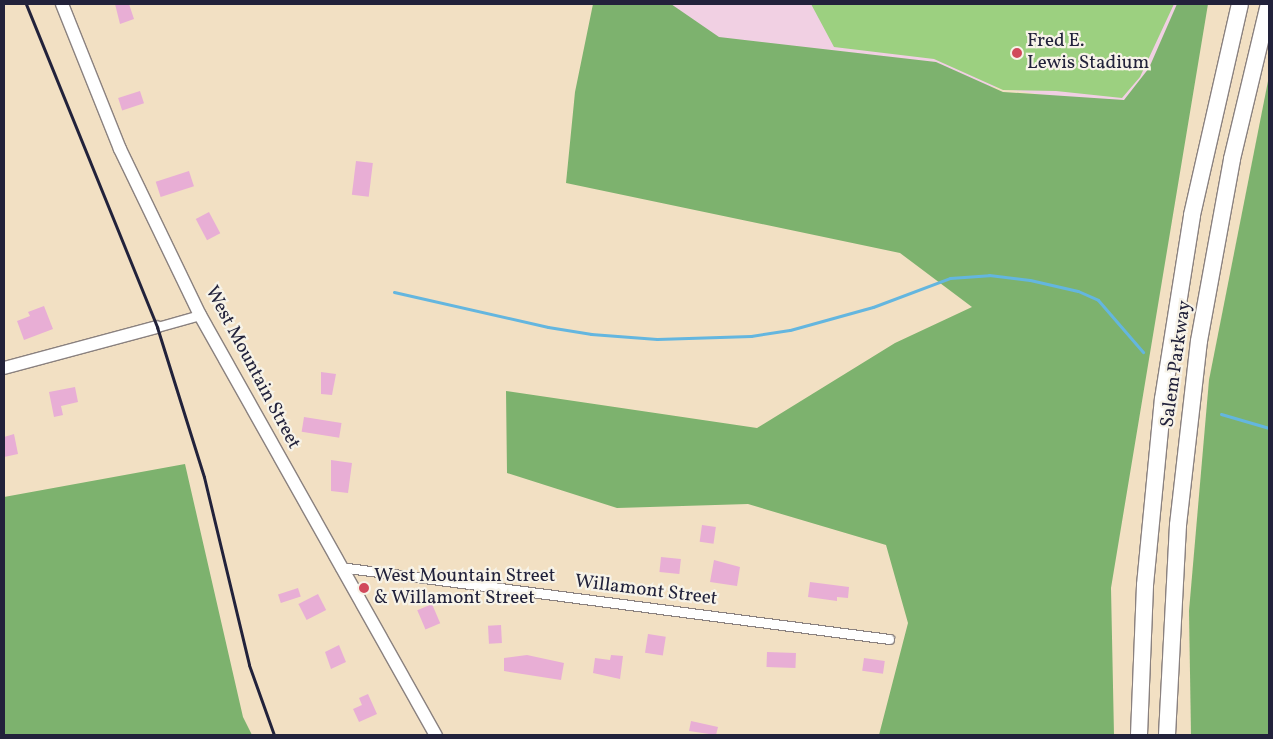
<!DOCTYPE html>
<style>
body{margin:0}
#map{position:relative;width:1273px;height:739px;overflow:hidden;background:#f2e0c3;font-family:Vollkorn,serif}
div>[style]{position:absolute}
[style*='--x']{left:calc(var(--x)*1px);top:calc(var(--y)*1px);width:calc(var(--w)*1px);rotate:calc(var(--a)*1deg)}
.built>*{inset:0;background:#f1d0e3}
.green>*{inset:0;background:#9cd080}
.forest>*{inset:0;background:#7db26e}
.stream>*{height:3px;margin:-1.5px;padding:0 1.5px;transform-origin:1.5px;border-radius:1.5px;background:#64b6df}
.building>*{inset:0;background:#e8aed5;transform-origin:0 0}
.roads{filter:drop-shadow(1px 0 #8a817f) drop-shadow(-1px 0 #8a817f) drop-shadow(0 1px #8a817f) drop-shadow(0 -1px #8a817f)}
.street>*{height:9px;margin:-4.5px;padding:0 4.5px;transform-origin:4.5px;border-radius:4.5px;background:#fff}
.secondary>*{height:12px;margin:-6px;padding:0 6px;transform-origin:6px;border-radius:6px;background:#fff}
.highway>*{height:16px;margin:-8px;padding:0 8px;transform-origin:8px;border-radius:8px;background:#fff}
.rail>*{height:3px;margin:-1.5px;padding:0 1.5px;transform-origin:1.5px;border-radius:1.5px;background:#22223b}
.dots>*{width:14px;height:14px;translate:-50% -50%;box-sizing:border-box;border:2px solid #f7f3e8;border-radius:50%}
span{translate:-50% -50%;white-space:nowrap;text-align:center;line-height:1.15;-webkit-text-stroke:4.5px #f7f3e8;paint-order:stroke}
.poi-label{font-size:19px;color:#22223b}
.left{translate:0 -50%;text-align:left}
.street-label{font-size:19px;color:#22223b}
.frame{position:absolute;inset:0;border:5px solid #22223b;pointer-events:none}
</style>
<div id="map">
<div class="built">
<i style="clip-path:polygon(592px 4px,1196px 4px,1169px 116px,700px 38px)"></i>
</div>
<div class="green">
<i style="clip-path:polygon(811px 4px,1174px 4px,1140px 77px,1122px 98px,1056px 91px,1003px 90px,934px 59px,834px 47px)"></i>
</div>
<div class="forest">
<i style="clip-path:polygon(593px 4px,671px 4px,719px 37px,936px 62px,1003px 92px,1124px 100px,1149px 68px,1177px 4px,1208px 4px,1111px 588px,1114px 735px,879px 735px,908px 623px,886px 545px,748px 504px,617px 508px,507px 473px,506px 391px,757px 428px,895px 343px,972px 307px,900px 253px,566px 183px,575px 92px)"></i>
<i style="clip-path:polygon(1269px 76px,1269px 735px,1191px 735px,1189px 611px,1209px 380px)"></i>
<i style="clip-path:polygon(185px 464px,243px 717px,252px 735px,4px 735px,4px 497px)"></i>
</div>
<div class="stream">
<i style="--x:394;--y:292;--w:158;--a:12.8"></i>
<i style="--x:548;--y:327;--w:44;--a:9.2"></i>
<i style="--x:591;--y:334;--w:66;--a:4.3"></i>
<i style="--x:657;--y:339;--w:94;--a:-1.8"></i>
<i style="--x:751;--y:336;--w:39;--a:-9"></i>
<i style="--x:790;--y:330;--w:86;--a:-15.5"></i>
<i style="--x:873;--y:307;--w:82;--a:-20.6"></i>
<i style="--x:950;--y:278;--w:39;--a:-4"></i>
<i style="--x:989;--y:275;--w:41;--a:7"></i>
<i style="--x:1030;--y:280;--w:49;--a:12.9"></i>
<i style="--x:1078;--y:291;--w:22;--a:24"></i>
<i style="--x:1098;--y:300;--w:69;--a:49.1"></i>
<i style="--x:1221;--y:414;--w:50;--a:16.3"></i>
</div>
<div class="building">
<i style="clip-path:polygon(115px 4px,129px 4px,134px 19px,120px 24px)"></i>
<i style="left:140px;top:91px;width:13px;height:23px;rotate:72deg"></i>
<i style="left:356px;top:161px;width:17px;height:34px;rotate:7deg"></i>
<i style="left:189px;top:171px;width:16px;height:35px;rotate:72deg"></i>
<i style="left:209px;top:212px;width:24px;height:15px;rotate:62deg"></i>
<i style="clip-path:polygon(44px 306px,53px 329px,24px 340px,17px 321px,30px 316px,28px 312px)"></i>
<i style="clip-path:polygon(321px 372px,336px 374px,332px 395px,321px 394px)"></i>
<i style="clip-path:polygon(75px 387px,78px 402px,61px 406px,63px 415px,54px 417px,49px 392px)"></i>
<i style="left:304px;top:417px;width:38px;height:15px;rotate:9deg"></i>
<i style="clip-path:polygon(14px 434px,18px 454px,4px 457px,4px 437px)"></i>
<i style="clip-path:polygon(331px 460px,352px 463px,348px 493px,331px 491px)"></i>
<i style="left:702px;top:525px;width:14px;height:17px;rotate:8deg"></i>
<i style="left:661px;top:557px;width:20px;height:15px;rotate:6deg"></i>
<i style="clip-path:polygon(714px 560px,740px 567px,737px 586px,710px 582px)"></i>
<i style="clip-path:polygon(810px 582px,849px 587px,848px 598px,837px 597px,837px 601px,808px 597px)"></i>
<i style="left:298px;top:588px;width:9px;height:21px;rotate:72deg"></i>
<i style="left:318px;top:594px;width:18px;height:22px;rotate:63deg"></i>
<i style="left:432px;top:604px;width:21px;height:16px;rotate:67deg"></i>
<i style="left:501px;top:625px;width:18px;height:13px;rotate:87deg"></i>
<i style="left:648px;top:634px;width:18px;height:19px;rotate:9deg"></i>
<i style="clip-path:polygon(339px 645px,346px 662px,331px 669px,325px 652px)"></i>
<i style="left:767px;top:652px;width:29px;height:15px;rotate:2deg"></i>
<i style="clip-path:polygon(527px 655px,564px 663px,561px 680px,504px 671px,504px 658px)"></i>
<i style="clip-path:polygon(611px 655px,623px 656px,620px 679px,593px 673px,595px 658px,610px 660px)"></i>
<i style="left:864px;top:658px;width:21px;height:13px;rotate:8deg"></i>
<i style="clip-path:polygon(368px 694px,377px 714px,359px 722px,353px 709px,362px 705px,359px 698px)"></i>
<i style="clip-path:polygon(691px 721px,718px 727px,716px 735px,689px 731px)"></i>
</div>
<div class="roads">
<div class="street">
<i style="--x:157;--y:327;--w:45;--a:-15.6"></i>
<i style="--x:340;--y:567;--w:554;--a:7.47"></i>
</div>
<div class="secondary">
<i style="--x:62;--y:4;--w:156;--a:68.2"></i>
<i style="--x:120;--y:149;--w:184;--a:64.3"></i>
<i style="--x:200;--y:315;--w:482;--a:60.7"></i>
<i style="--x:4;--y:368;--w:158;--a:-15"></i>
</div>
<div class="highway">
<i style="--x:1139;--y:735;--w:150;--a:-87.7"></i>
<i style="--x:1145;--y:585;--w:187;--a:-84.5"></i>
<i style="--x:1163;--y:399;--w:186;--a:-81"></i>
<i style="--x:1192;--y:215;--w:216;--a:-77.2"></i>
<i style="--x:1167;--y:735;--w:210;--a:-87"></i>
<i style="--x:1178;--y:525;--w:185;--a:-83.5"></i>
<i style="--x:1199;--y:341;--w:185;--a:-79.7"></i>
<i style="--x:1232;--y:159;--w:159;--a:-76.6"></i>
</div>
</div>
<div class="rail">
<i style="--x:26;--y:4;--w:349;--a:67.9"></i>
<i style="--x:157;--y:327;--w:157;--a:72.6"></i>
<i style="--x:204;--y:477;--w:193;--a:76.5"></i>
<i style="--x:249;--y:665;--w:74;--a:70.3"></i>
</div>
<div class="dots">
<i style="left:1017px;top:53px;background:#d1495b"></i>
<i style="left:364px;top:588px;background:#d1495b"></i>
</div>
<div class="poi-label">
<span class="left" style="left:1027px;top:53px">Fred E.<br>Lewis Stadium</span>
<span class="left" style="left:374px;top:588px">West Mountain Street<br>&amp; Willamont Street</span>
</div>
<div class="street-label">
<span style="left:1177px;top:364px;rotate:-82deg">Salem Parkway</span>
<span style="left:252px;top:368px;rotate:62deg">West Mountain Street</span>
<span style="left:646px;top:591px;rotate:7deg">Willamont Street</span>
</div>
<div class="frame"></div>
</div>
